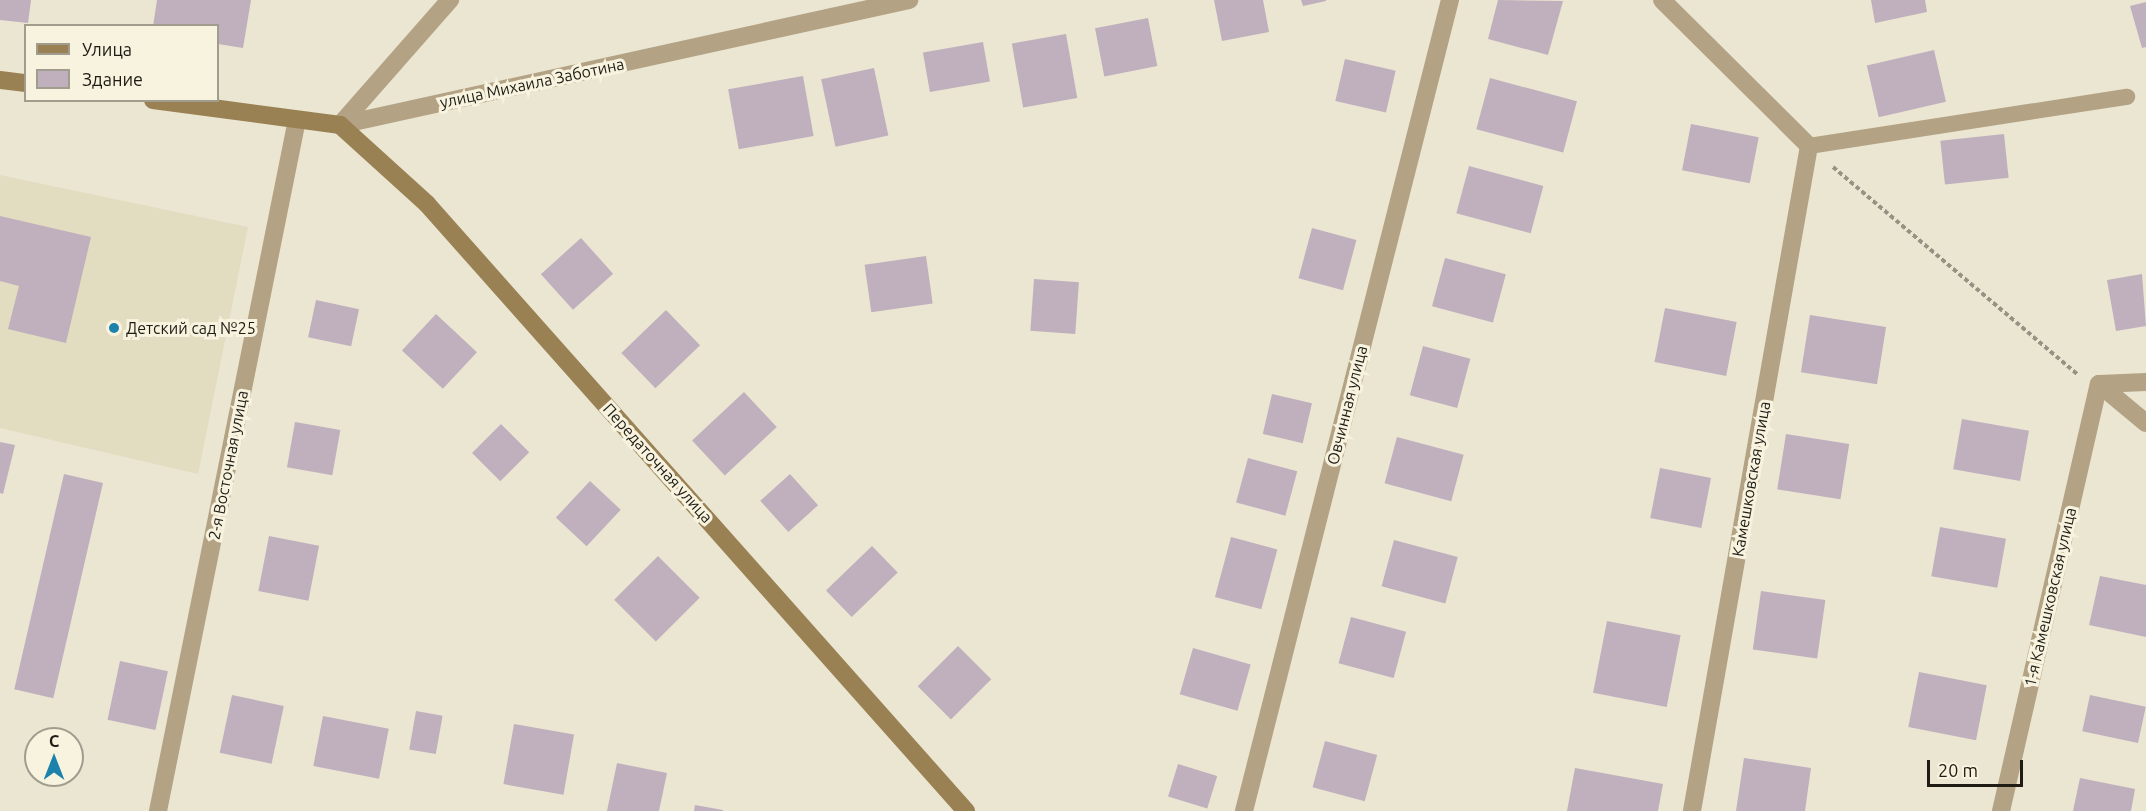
<!DOCTYPE html>
<meta charset="utf-8">
<style>
body{margin:0}
#map{position:relative;width:2146px;height:811px;overflow:hidden;background:#eae6d2;font-family:Ubuntu,sans-serif}
div>[style]{position:absolute}
[style*='--x']{left:calc(var(--x)*1px);top:calc(var(--y)*1px);width:calc(var(--w)*1px);rotate:calc(var(--a)*1deg)}
.built>*{inset:0;background:#e2dcc1}
.building>*{inset:0;background:#c0b0be;transform-origin:0 0}
.path>*{height:4px;margin-top:-2px;transform-origin:0;background:repeating-linear-gradient(90deg,#969384 0 4.5px,transparent 0 7.5px)}
.service>*{height:16px;margin:-8px;padding:0 8px;transform-origin:8px;border-radius:8px;background:#b3a284}
.minor>*{height:18px;margin:-9px;padding:0 9px;transform-origin:9px;border-radius:9px;background:#b3a284}
.secondary>*{height:18px;margin:-9px;padding:0 9px;transform-origin:9px;border-radius:9px;background:#9a8154}
.dots>*{width:16px;height:16px;translate:-50% -50%;box-sizing:border-box;border:3px solid #f7f3df;border-radius:50%}
span{translate:-50% -50%;white-space:nowrap;text-align:center;line-height:1.15;-webkit-text-stroke:6px #f7f3df;paint-order:stroke}
.street-label{font-size:16px;color:#1e1c15}
.poi-label{font-size:16px;color:#1e1c15}
.left{translate:0 -50%;text-align:left}
.legend{position:absolute;left:24px;top:24px;width:195px;height:78px;box-sizing:border-box;background:#f7f3df;border:2px solid #a09d8e;margin:0;padding:8px 10px;list-style:none;font-size:18px;color:#1e1c15}
.legend li{display:flex;align-items:center;gap:12px;height:30px}
.legend b{width:30px;border:2px solid #a09d8e}
.north{position:absolute;left:24px;top:727px;width:60px;height:60px;box-sizing:border-box;background:#f7f3df;border:2px solid #a09d8e;border-radius:50%;rotate:0deg;font-size:16px;font-weight:700;line-height:24px;text-align:center;color:#1e1c15}
.north::after{content:'';display:block;margin:auto;width:21px;height:27px;background:#1c82ac;clip-path:polygon(50% 0,100% 100%,50% 72%,0 100%)}
.scale{position:absolute;left:1927px;top:760px;width:96px;height:27px;box-sizing:border-box;border:3px solid #1e1c15;border-top:0;padding-left:8px;font-size:18px;line-height:21px;white-space:nowrap;color:#1e1c15;-webkit-text-stroke:4px #f7f3df;paint-order:stroke}
</style>
<div id="map">
<div class="built">
<i style="clip-path:polygon(0 175px,248px 227px,198px 474px,0 428px)"></i>
</div>
<div class="building">
<i style="clip-path:polygon(0 0,31px 0,28px 23px,0 20px)"></i>
<i style="clip-path:polygon(157px 0,251px 0,243px 48px,218px 44px,218px 26px,153px 26px)"></i>
<i style="clip-path:polygon(1214px 0,1263px 0,1269px 32px,1222px 41px)"></i>
<i style="clip-path:polygon(1301px 0,1326px 0,1326px 1px,1303px 6px)"></i>
<i style="clip-path:polygon(1498px 0,1563px 1px,1548px 55px,1488px 39px)"></i>
<i style="clip-path:polygon(1871px 0,1925px 0,1927px 12px,1875px 23px)"></i>
<i style="clip-path:polygon(2146px 2px,2146px 47px,2142px 48px,2130px 6px)"></i>
<i style="left:1148px;top:18px;width:49px;height:54px;rotate:79deg"></i>
<i style="left:1066px;top:34px;width:65px;height:55px;rotate:80deg"></i>
<i style="left:983px;top:42px;width:40px;height:61px;rotate:80deg"></i>
<i style="left:1934px;top:50px;width:53px;height:69px;rotate:77deg"></i>
<i style="left:1345px;top:59px;width:52px;height:43px;rotate:13deg"></i>
<i style="left:874px;top:68px;width:69px;height:54px;rotate:78deg"></i>
<i style="left:803px;top:76px;width:61px;height:76px;rotate:80deg"></i>
<i style="left:1490px;top:78px;width:90px;height:53px;rotate:15deg"></i>
<i style="left:1691px;top:124px;width:69px;height:47px;rotate:11deg"></i>
<i style="left:2004px;top:134px;width:44px;height:64px;rotate:84deg"></i>
<i style="left:1469px;top:166px;width:77px;height:49px;rotate:15deg"></i>
<i style="clip-path:polygon(0 216px,91px 237px,66px 343px,8px 329px,19px 286px,0 281px)"></i>
<i style="left:1312px;top:228px;width:46px;height:52px;rotate:15deg"></i>
<i style="left:581px;top:238px;width:48px;height:54px;rotate:48deg"></i>
<i style="left:926px;top:256px;width:48px;height:62px;rotate:82deg"></i>
<i style="left:1445px;top:258px;width:63px;height:50px;rotate:15deg"></i>
<i style="clip-path:polygon(2142px 274px,2146px 326px,2116px 331px,2107px 280px)"></i>
<i style="left:1034px;top:279px;width:45px;height:52px;rotate:4deg"></i>
<i style="left:316px;top:300px;width:44px;height:38px;rotate:12deg"></i>
<i style="left:1665px;top:308px;width:73px;height:55px;rotate:11deg"></i>
<i style="left:666px;top:310px;width:49px;height:62px;rotate:46deg"></i>
<i style="left:436px;top:314px;width:56px;height:50px;rotate:43deg"></i>
<i style="left:1810px;top:315px;width:77px;height:58px;rotate:9deg"></i>
<i style="left:1423px;top:346px;width:49px;height:51px;rotate:15deg"></i>
<i style="left:744px;top:392px;width:48px;height:71px;rotate:47deg"></i>
<i style="left:1272px;top:394px;width:41px;height:41px;rotate:13deg"></i>
<i style="left:1962px;top:419px;width:68px;height:51px;rotate:10deg"></i>
<i style="left:295px;top:422px;width:46px;height:46px;rotate:10deg"></i>
<i style="left:501px;top:424px;width:40px;height:41px;rotate:45deg"></i>
<i style="left:1786px;top:434px;width:64px;height:56px;rotate:9deg"></i>
<i style="left:1397px;top:437px;width:69px;height:48px;rotate:15deg"></i>
<i style="clip-path:polygon(0 442px,15px 445px,3px 494px,0 493px)"></i>
<i style="left:1248px;top:458px;width:51px;height:46px;rotate:15deg"></i>
<i style="left:1660px;top:468px;width:52px;height:51px;rotate:11deg"></i>
<i style="left:64px;top:474px;width:40px;height:221px;rotate:13deg"></i>
<i style="left:790px;top:474px;width:42px;height:40px;rotate:48deg"></i>
<i style="left:590px;top:481px;width:42px;height:50px;rotate:43deg"></i>
<i style="left:1940px;top:527px;width:67px;height:50px;rotate:10deg"></i>
<i style="left:269px;top:536px;width:51px;height:56px;rotate:11deg"></i>
<i style="left:1231px;top:537px;width:48px;height:62px;rotate:15deg"></i>
<i style="left:1394px;top:540px;width:66px;height:48px;rotate:15deg"></i>
<i style="left:872px;top:546px;width:37px;height:64px;rotate:46deg"></i>
<i style="left:658px;top:556px;width:59px;height:62px;rotate:45deg"></i>
<i style="clip-path:polygon(2100px 576px,2146px 585px,2146px 637px,2089px 625px)"></i>
<i style="left:1761px;top:591px;width:65px;height:59px;rotate:8deg"></i>
<i style="left:1351px;top:617px;width:57px;height:48px;rotate:15deg"></i>
<i style="left:1607px;top:621px;width:75px;height:73px;rotate:11deg"></i>
<i style="left:958px;top:646px;width:47px;height:57px;rotate:45deg"></i>
<i style="left:1193px;top:648px;width:60px;height:48px;rotate:16deg"></i>
<i style="left:120px;top:661px;width:49px;height:60px;rotate:12deg"></i>
<i style="left:1919px;top:672px;width:69px;height:56px;rotate:11deg"></i>
<i style="left:232px;top:695px;width:53px;height:59px;rotate:12deg"></i>
<i style="left:2090px;top:695px;width:57px;height:37px;rotate:12deg"></i>
<i style="left:416px;top:711px;width:27px;height:39px;rotate:10deg"></i>
<i style="left:323px;top:716px;width:67px;height:51px;rotate:11deg"></i>
<i style="left:514px;top:724px;width:61px;height:61px;rotate:10deg"></i>
<i style="left:1325px;top:741px;width:54px;height:48px;rotate:15deg"></i>
<i style="clip-path:polygon(1744px 758px,1811px 768px,1805px 811px,1736px 811px)"></i>
<i style="clip-path:polygon(617px 763px,667px 773px,659px 811px,607px 811px)"></i>
<i style="left:1178px;top:764px;width:41px;height:34px;rotate:17deg"></i>
<i style="clip-path:polygon(1575px 768px,1663px 784px,1658px 811px,1567px 811px)"></i>
<i style="clip-path:polygon(2080px 778px,2135px 789px,2131px 811px,2073px 811px)"></i>
<i style="clip-path:polygon(695px 805px,723px 810px,723px 811px,694px 811px)"></i>
</div>
<div class="path">
<i style="--x:1833;--y:167;--w:320;--a:40.3"></i>
</div>
<div class="service">
<i style="--x:1809;--y:146;--w:322;--a:-8.8"></i>
</div>
<div class="minor">
<i style="--x:1662;--y:0;--w:207;--a:44.8"></i>
<i style="--x:1809;--y:146;--w:675;--a:99.98"></i>
<i style="--x:340;--y:125;--w:583;--a:-12.39"></i>
<i style="--x:340;--y:125;--w:167;--a:-48.7"></i>
<i style="--x:2099;--y:384;--w:61;--a:39.7"></i>
<i style="--x:2099;--y:384;--w:47;--a:-2.4"></i>
<i style="--x:158;--y:811;--w:705;--a:-78.63"></i>
<i style="--x:1244;--y:811;--w:837;--a:-75.75"></i>
<i style="--x:2001;--y:811;--w:438;--a:-77.1"></i>
</div>
<div class="secondary">
<i style="--x:0;--y:80;--w:26;--a:7"></i>
<i style="--x:153;--y:100;--w:189;--a:7.6"></i>
<i style="--x:340;--y:125;--w:118;--a:42.2"></i>
<i style="--x:427;--y:204;--w:812;--a:48.4"></i>
</div>
<div class="dots">
<i style="left:114px;top:328px;background:#1c82ac"></i>
</div>
<div class="street-label">
<span style="left:532px;top:83px;rotate:-12deg">улица Михаила Заботина</span>
<span style="left:1347px;top:405px;rotate:-76deg">Овчинная улица</span>
<span style="left:658px;top:463px;rotate:48deg">Передаточная улица</span>
<span style="left:228px;top:465px;rotate:-79deg">2-я Восточная улица</span>
<span style="left:1751px;top:479px;rotate:-80deg">Камешковская улица</span>
<span style="left:2050px;top:597px;rotate:-77deg">1-я Камешковская улица</span>
</div>
<div class="poi-label">
<span class="left" style="left:126px;top:328px">Детский сад №25</span>
</div>
<ul class="legend">
<li><b style="height:8px;background:#9a8154"></b>Улица</li>
<li><b style="height:16px;background:#c0b0be"></b>Здание</li>
</ul>
<div class="north">С</div>
<div class="scale">20 m</div>
</div>
